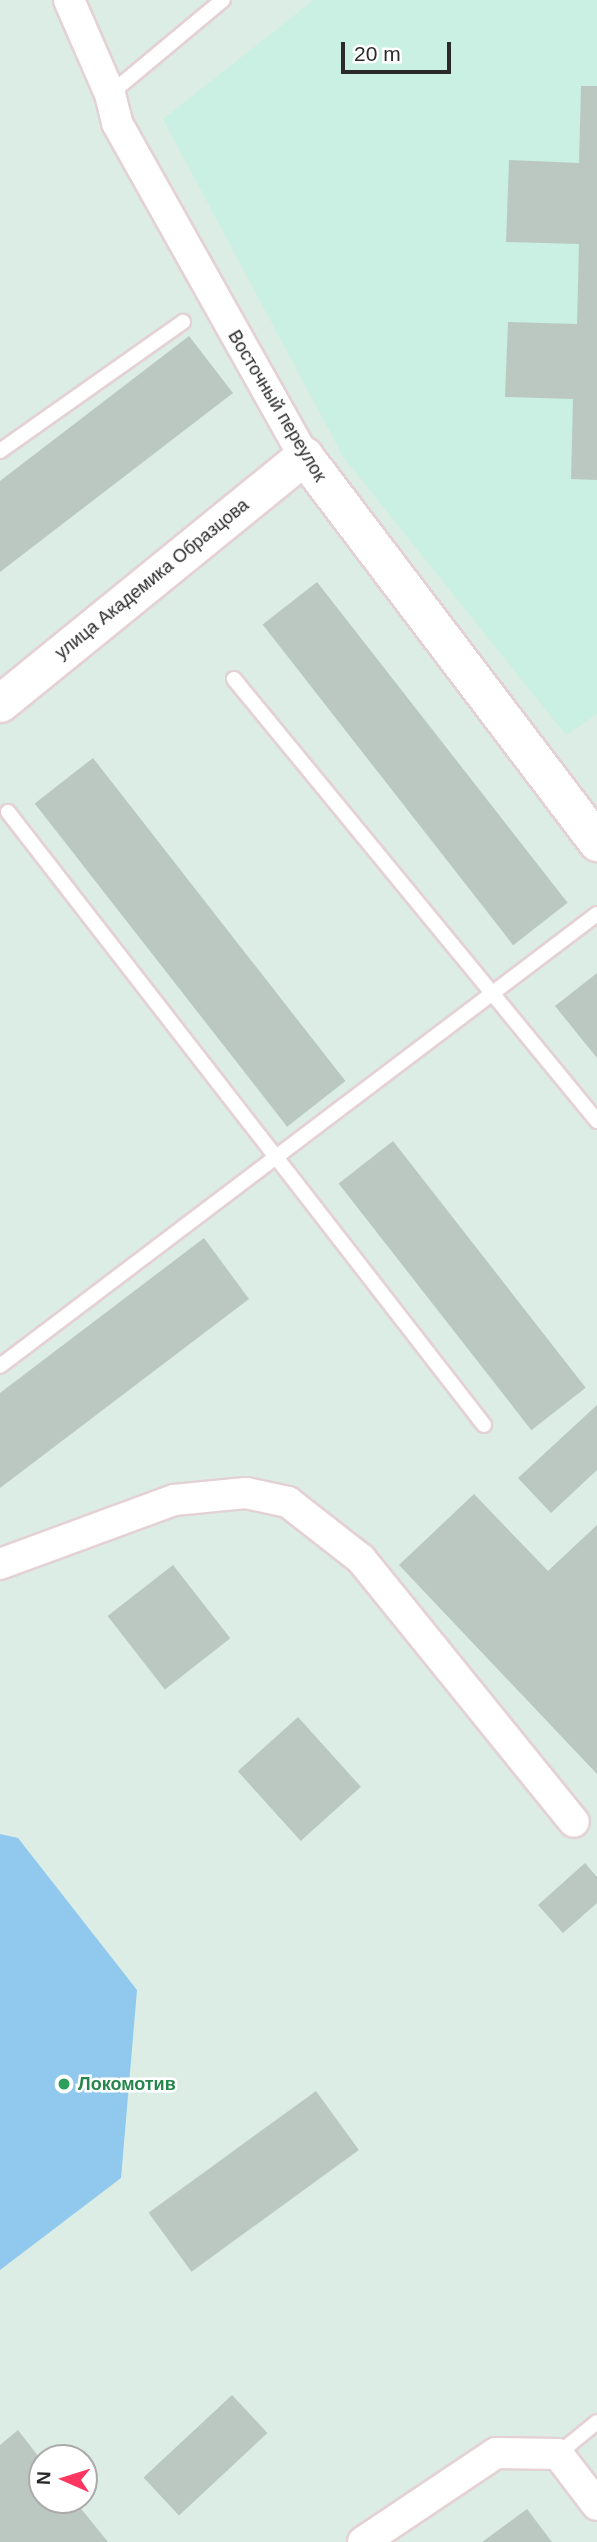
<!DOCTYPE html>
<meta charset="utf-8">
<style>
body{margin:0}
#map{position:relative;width:597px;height:2542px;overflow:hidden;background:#dbede5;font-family:Helvetica,sans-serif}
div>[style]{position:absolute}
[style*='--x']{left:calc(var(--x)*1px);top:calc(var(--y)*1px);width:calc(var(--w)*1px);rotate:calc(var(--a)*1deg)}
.education>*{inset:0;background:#caefe3}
.pitch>*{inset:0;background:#90c8ee}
.building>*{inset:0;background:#bbc8c2;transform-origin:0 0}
.roads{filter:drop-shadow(2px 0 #e4d1d5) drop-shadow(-2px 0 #e4d1d5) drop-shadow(0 2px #e4d1d5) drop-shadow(0 -2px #e4d1d5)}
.service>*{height:14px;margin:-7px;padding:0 7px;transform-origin:7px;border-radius:7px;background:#fff}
.minor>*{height:30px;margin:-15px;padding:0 15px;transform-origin:15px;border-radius:15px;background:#fff}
.tertiary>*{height:37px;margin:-18.5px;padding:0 18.5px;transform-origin:18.5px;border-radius:18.5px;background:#fff}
.dots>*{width:19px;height:19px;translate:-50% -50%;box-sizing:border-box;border:4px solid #fff;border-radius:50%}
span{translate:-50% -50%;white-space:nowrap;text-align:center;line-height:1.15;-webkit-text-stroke:5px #fff;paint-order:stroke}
.street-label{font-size:18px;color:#2a2a2a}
.leisure-label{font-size:18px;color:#27864d;font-weight:700}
.left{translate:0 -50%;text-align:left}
.north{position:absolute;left:28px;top:2444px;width:70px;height:70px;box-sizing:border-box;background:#fff;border:2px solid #aaa;border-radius:50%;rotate:273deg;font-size:19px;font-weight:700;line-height:28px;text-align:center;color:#2a2a2a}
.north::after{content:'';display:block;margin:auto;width:24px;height:32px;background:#ff365f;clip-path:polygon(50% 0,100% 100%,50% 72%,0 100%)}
.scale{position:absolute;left:341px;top:42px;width:110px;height:32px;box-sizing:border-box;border:4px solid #2a2a2a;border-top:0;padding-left:9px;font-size:21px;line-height:24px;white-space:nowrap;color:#2a2a2a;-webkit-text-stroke:5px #fff;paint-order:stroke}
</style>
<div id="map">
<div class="education">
<i style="clip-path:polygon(314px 0,597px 0,597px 714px,566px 735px,344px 458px,163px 119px)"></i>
</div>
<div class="pitch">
<i style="clip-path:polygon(0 1834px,18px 1838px,137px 1990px,121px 2178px,0 2270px)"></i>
</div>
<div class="building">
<i style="clip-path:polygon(581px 86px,597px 86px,597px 480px,571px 479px,573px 399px,505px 397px,508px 322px,577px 324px,579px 244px,506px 242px,509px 160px,579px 163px)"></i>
<i style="clip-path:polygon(189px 336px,233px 393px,0 572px,0 481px)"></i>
<i style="left:317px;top:582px;width:407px;height:69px;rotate:52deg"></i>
<i style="left:93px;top:758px;width:410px;height:74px;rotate:52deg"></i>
<i style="clip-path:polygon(597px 973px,597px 1058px,555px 1006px)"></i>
<i style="left:393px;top:1141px;width:313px;height:69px;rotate:52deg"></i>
<i style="clip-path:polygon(204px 1238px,249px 1299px,0 1488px,0 1393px)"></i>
<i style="clip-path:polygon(597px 1405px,597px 1470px,551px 1513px,518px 1478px)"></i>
<i style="clip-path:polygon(474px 1494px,548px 1571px,597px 1525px,597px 1774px,399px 1565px)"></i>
<i style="left:173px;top:1565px;width:93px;height:83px;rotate:52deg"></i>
<i style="left:298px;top:1717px;width:94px;height:81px;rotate:48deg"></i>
<i style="clip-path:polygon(585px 1863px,597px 1877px,597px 1903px,563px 1933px,538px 1905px)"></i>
<i style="left:316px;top:2091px;width:73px;height:207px;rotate:54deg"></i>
<i style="left:232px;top:2395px;width:52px;height:121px;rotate:47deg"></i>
<i style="clip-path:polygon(18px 2430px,42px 2461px,42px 2500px,74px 2500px,108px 2542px,0 2542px,0 2445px)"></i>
<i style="clip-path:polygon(527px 2509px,552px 2542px,482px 2542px)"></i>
</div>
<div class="roads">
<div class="service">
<i style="--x:110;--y:94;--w:147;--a:-39.8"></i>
<i style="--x:0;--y:451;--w:224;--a:-35.2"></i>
<i style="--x:234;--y:679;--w:572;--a:50.6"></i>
<i style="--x:8;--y:812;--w:776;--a:52.17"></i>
<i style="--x:0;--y:1366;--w:749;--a:-37.13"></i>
<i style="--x:558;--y:2454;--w:50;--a:-39.4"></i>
</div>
<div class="minor">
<i style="--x:69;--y:0;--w:103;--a:66.4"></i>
<i style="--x:110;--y:94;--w:30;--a:76"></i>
<i style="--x:117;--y:123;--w:382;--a:60.7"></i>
<i style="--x:0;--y:1564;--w:185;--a:-20.2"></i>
<i style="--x:174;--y:1500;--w:72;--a:-5.6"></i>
<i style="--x:246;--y:1493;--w:43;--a:12.1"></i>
<i style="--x:288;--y:1502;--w:93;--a:38"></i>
<i style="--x:361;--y:1559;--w:338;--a:51"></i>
<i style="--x:363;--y:2542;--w:160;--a:-33.8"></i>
<i style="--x:496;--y:2453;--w:62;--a:0.9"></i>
<i style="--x:558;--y:2454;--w:64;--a:52.6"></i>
</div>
<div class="tertiary">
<i style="--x:0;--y:703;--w:392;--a:-39.1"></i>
<i style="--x:304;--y:456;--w:485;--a:52.8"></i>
</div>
</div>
<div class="dots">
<i style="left:64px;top:2084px;background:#2e9e5b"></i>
</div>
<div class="street-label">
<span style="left:277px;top:406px;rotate:59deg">Восточный переулок</span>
<span style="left:152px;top:579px;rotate:-39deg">улица Академика Образцова</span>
</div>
<div class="leisure-label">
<span class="left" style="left:78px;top:2084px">Локомотив</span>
</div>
<div class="north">N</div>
<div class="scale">20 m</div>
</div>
